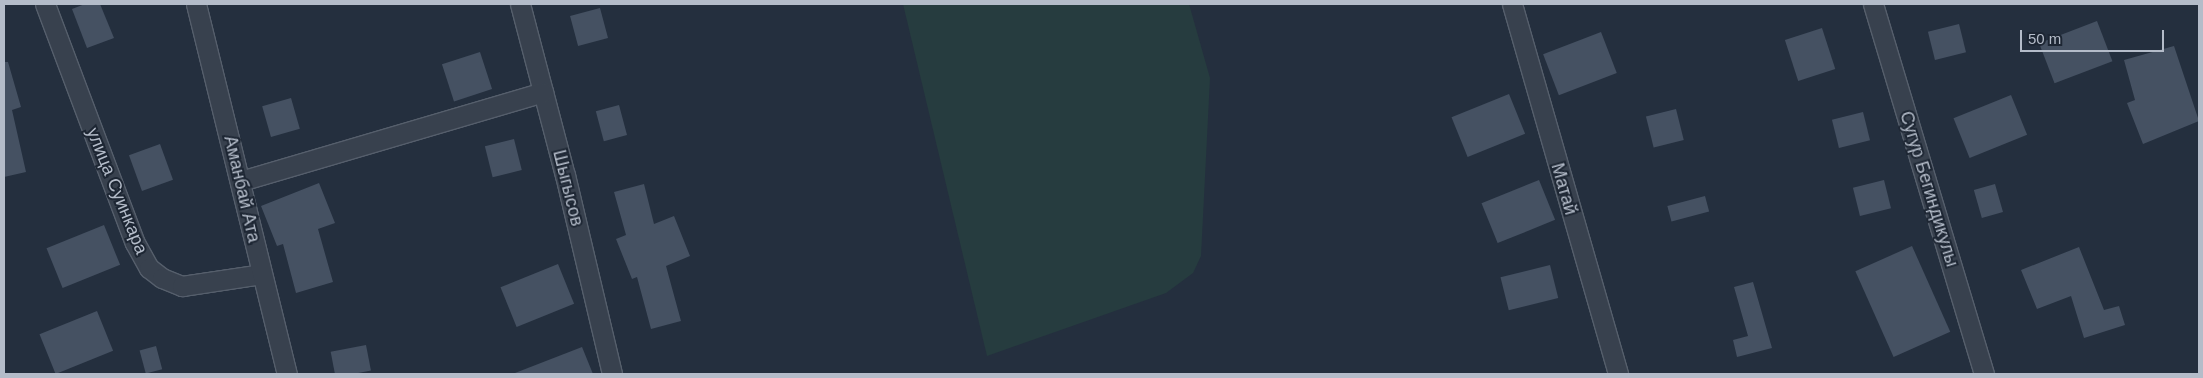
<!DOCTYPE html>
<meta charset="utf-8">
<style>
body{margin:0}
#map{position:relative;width:2203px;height:378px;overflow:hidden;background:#242f3e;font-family:Helvetica,sans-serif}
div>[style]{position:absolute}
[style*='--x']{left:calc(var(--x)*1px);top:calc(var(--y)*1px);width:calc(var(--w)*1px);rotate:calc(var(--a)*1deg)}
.green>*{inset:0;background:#263c3f}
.building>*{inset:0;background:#455162;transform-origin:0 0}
.roads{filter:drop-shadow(1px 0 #565f6c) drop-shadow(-1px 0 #565f6c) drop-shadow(0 1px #565f6c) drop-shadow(0 -1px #565f6c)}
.minor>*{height:19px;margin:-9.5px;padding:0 9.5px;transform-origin:9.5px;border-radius:9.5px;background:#38414e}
span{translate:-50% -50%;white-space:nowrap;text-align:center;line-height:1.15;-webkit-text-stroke:4px #1d2633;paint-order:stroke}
.street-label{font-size:18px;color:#b4bcc9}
.frame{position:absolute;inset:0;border:5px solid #b4bcc9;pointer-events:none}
.scale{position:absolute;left:2020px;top:30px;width:144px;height:22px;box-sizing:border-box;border:2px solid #b4bcc9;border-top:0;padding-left:6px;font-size:15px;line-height:18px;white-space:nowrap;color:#b4bcc9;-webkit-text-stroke:4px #1d2633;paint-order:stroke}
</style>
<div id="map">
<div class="green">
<i style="clip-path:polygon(903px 4px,1189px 4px,1210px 78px,1201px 256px,1193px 273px,1166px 293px,987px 356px)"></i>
</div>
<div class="building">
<i style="clip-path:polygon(85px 4px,100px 4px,114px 38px,87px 48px,72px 9px)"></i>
<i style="left:600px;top:8px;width:31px;height:31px;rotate:75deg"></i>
<i style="left:2097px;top:21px;width:43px;height:62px;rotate:69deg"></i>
<i style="left:1959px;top:24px;width:29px;height:32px;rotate:76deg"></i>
<i style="left:1822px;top:28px;width:43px;height:39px;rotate:72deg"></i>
<i style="left:1601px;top:32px;width:44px;height:62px;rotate:69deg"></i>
<i style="clip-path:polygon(2174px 46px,2199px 121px,2143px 144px,2127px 103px,2135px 100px,2124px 60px)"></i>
<i style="left:480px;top:52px;width:39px;height:40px;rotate:72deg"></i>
<i style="clip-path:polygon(4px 62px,8px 62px,21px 107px,12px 110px,26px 172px,4px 177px)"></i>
<i style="left:1509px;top:94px;width:43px;height:62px;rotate:68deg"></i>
<i style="left:2011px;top:95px;width:43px;height:62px;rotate:68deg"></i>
<i style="left:291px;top:98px;width:32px;height:30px;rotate:74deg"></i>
<i style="left:619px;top:105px;width:31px;height:24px;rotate:75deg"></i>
<i style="left:1676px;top:109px;width:32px;height:31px;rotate:76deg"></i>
<i style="left:1863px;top:112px;width:29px;height:32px;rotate:76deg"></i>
<i style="left:514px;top:139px;width:32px;height:30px;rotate:76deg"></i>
<i style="left:160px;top:144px;width:38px;height:33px;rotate:70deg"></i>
<i style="left:1539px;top:180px;width:43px;height:62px;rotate:68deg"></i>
<i style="left:1884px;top:180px;width:29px;height:32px;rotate:76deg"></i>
<i style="clip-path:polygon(319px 183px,335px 223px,318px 229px,333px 282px,296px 293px,283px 244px,277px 246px,261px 206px)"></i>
<i style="clip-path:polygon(644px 184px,654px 224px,674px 216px,690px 256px,666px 266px,681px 321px,651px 329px,637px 277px,632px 279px,616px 239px,626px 235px,614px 192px)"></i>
<i style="left:1995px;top:184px;width:29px;height:22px;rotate:74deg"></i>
<i style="left:1705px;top:196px;width:16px;height:39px;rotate:75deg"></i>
<i style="left:104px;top:225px;width:43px;height:62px;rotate:68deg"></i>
<i style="left:1912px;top:246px;width:94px;height:62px;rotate:66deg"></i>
<i style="clip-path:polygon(2079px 247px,2104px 310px,2119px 306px,2125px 325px,2084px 338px,2071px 296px,2037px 309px,2021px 270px)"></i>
<i style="left:558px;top:264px;width:43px;height:62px;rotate:68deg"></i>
<i style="left:1550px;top:265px;width:34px;height:51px;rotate:76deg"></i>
<i style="clip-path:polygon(1753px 282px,1772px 348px,1737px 357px,1733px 340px,1748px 336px,1734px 287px)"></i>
<i style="left:97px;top:311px;width:43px;height:62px;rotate:68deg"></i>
<i style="left:366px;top:345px;width:26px;height:36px;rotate:79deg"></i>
<i style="left:156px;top:346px;width:24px;height:17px;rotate:75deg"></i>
<i style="clip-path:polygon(582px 347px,593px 374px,516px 374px,515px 373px)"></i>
</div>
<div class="roads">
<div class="minor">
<i style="--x:45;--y:4;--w:255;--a:69.4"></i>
<i style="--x:135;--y:243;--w:29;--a:61"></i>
<i style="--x:149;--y:268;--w:16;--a:38"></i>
<i style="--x:162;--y:278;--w:22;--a:22"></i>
<i style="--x:182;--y:286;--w:80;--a:-8.6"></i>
<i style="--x:196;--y:4;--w:381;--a:76.2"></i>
<i style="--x:520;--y:4;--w:177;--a:75.3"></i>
<i style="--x:565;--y:175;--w:204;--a:76.7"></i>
<i style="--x:1512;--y:4;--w:385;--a:74"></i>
<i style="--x:1873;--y:4;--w:386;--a:73.3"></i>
<i style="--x:241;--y:181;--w:315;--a:-16.4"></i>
</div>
</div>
<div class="street-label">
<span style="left:568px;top:188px;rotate:76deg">Шыгысов</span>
<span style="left:242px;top:189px;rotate:77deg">Аманбай Ата</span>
<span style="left:1564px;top:189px;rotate:74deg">Матай</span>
<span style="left:1929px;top:189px;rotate:73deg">Сугур Бегиндикулы</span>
<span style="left:117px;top:191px;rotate:68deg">улица Суинкара</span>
</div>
<div class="frame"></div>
<div class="scale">50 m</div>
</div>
